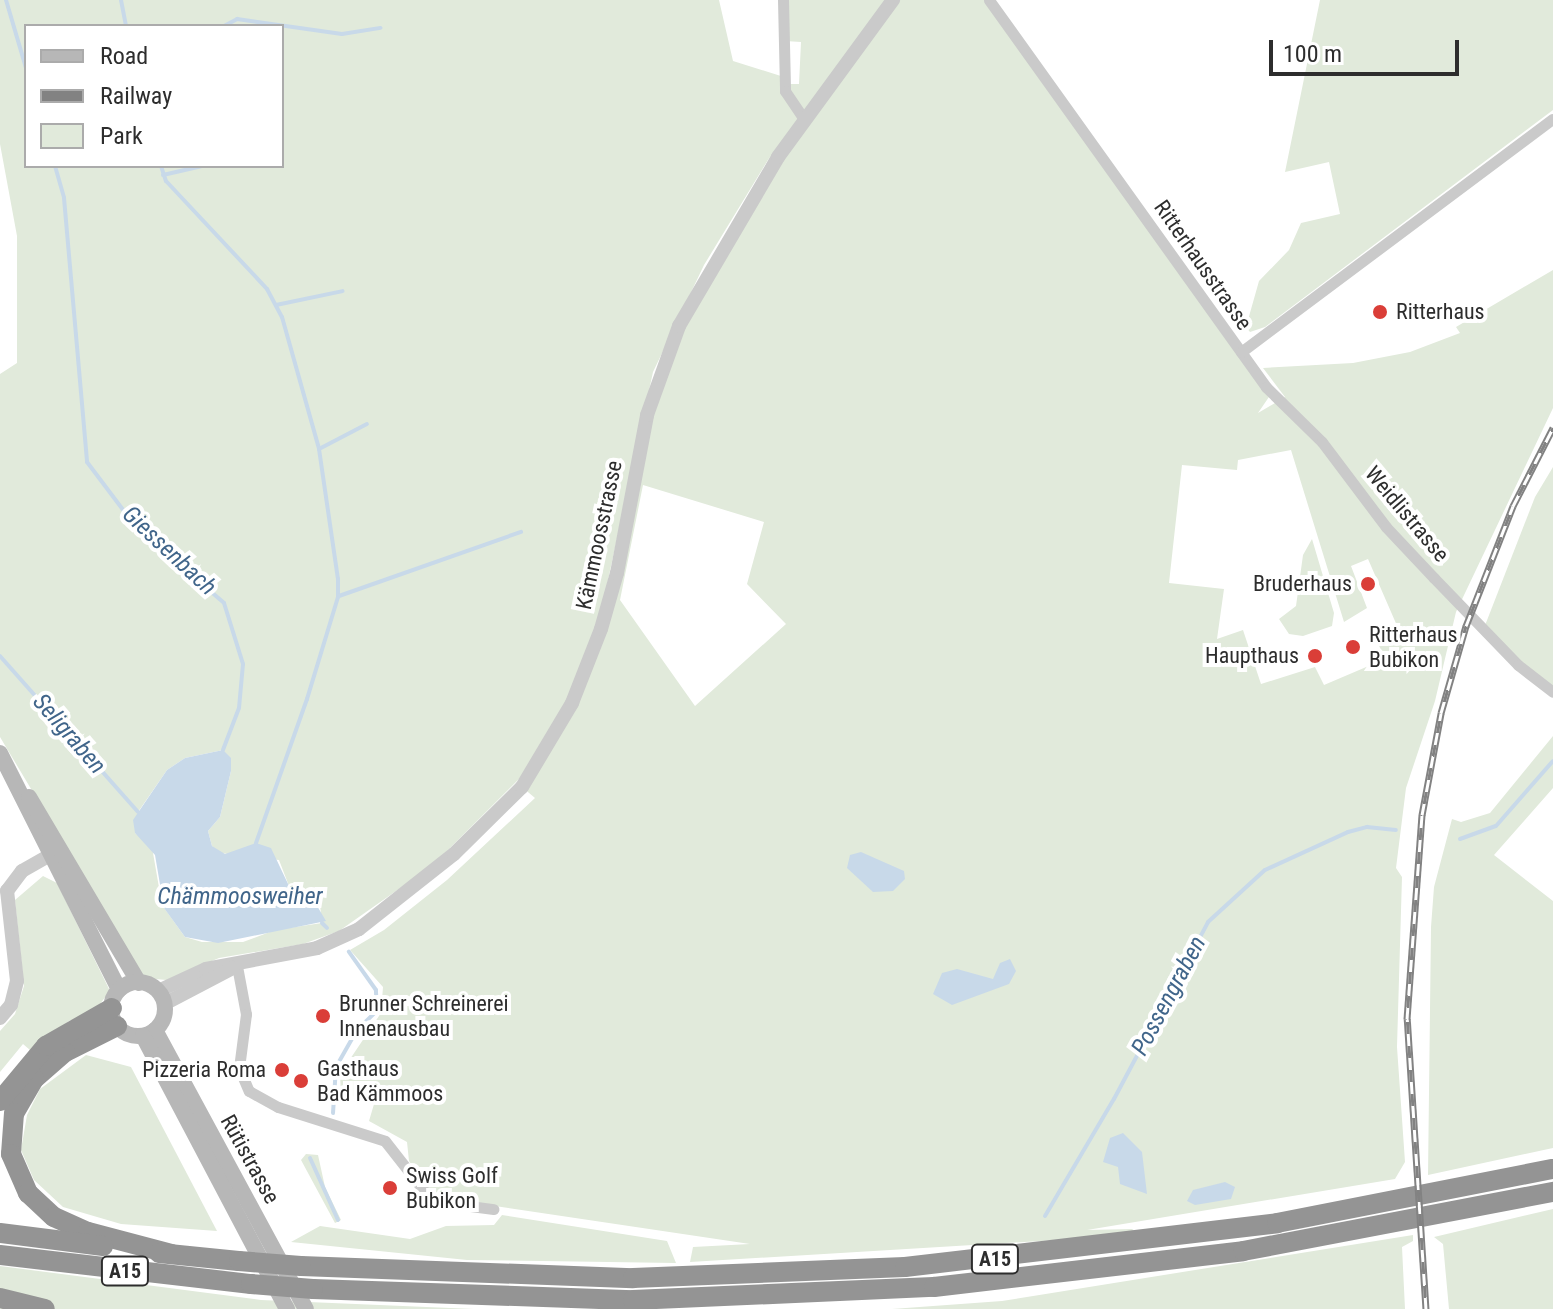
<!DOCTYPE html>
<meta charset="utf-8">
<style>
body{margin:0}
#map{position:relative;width:1553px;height:1309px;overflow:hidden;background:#fff;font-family:"Roboto Condensed",sans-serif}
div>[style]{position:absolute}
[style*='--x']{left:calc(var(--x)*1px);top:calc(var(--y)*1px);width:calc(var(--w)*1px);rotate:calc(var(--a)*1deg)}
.green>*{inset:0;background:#e1eadb}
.water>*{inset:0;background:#c8d9e9}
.stream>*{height:4px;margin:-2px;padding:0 2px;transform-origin:2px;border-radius:2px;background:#c8d9e9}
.minor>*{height:11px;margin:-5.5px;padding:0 5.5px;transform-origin:5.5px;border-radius:5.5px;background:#cacaca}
.tertiary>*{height:14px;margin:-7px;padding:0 7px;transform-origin:7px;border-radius:7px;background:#cacaca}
.secondary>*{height:16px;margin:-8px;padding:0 8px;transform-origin:8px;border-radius:8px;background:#b7b7b7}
.secondary>.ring{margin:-8px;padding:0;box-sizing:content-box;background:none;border:16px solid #b7b7b7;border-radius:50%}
.motorway>*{height:20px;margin:-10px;padding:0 10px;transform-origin:10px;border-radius:10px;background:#949494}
.rail>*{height:7px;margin-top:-3.5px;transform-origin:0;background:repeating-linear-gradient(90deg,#fff 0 12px,#828282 0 24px);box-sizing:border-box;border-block:2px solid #828282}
.motorway-bridge>*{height:20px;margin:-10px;padding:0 10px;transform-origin:10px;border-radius:10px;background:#949494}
.dots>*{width:22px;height:22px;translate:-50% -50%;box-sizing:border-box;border:4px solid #fff;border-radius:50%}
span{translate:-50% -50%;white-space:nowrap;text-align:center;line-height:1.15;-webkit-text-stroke:8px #fff;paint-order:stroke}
.shield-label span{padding:2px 6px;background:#fff;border:2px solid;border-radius:6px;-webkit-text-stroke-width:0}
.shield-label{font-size:20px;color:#2d2d2d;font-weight:700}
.street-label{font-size:22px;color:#2d2d2d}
.poi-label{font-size:22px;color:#2d2d2d}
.left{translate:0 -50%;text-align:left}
.right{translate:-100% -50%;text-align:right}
.water-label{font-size:24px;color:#40658a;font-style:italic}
.legend{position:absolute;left:24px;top:24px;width:260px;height:144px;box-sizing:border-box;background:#fff;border:2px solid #ababab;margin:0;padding:10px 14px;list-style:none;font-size:24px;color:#2d2d2d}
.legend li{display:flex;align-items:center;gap:16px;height:40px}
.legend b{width:40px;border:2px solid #ababab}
.scale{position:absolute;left:1269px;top:40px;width:190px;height:36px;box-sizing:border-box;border:4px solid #2d2d2d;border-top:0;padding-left:10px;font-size:24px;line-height:28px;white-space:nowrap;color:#2d2d2d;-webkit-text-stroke:6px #fff;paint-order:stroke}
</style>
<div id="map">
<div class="green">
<i style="clip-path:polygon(evenodd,0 0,719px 0,733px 61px,784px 77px,784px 84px,799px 84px,801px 42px,785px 41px,783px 0,989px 0,1271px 394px,1258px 413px,1285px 397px,1263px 368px,1353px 363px,1410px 352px,1460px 333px,1456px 327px,1553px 270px,1553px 408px,1456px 612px,1435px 701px,1406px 788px,1396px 868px,1402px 877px,1397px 1047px,1405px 1162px,1395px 1179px,1087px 1230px,1132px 1229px,1141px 1235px,690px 1262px,693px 1247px,750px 1244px,435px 1197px,409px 1161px,407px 1142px,369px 1121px,377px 1094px,369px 1090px,366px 1100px,341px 1093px,340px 1074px,381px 1013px,383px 987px,350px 950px,384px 930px,447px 880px,535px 798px,522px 787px,542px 759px,601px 629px,656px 383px,771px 155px,704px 265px,653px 372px,605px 594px,588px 649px,566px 703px,525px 773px,433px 865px,339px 931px,303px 944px,219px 958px,167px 980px,144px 978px,0 737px,0 374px,17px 363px,17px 236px,0 144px,0 0,26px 26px,282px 26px,282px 166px,26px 166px,26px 26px,0 0,1291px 450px,1344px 622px,1367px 608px,1351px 566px,1368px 559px,1398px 628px,1376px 639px,1385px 659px,1324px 685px,1315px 667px,1261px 684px,1243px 630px,1217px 639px,1224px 589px,1169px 583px,1182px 465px,1237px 470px,1238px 460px,1291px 450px,0 0,643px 485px,764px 522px,747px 584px,786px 624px,695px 706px,620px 600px,643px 485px,0 0,223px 750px,231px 771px,220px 817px,208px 831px,212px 846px,220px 853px,279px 860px,289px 886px,320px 905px,322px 923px,275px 930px,243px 942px,202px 942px,185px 937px,162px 905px,152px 847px,135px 833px,138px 812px,167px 770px,185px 758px,223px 750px)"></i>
<i style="clip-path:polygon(1320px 0,1553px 0,1553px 110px,1265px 327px,1250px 332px,1246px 327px,1259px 281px,1289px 250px,1301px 223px,1340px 214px,1329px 162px,1285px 172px)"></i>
<i style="clip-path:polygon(1553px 467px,1553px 692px,1484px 628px,1535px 497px)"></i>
<i style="clip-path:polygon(1312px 539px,1334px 613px,1332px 626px,1303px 636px,1289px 634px,1279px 619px,1296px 606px,1303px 555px)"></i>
<i style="clip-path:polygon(1553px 736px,1553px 788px,1494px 855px,1553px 901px,1553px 1148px,1428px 1175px,1431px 927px,1434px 887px,1452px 819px,1461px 822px,1490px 813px)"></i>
<i style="clip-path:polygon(43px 876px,57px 883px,110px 991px,93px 1013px,69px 1021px,30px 1050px,23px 1044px,0 1072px,0 1031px,15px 1014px,24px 986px,15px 900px)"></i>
<i style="clip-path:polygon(86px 1055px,131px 1067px,217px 1231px,121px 1224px,63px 1207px,34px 1180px,21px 1150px,27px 1115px,40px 1089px)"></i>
<i style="clip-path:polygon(306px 1154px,318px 1155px,325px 1187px,341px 1220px,335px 1223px,301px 1160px)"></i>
<i style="clip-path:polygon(1553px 1209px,1553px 1309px,1449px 1309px,1443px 1244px,1434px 1237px)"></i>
<i style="clip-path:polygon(502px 1215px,667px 1241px,676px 1263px,467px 1260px,291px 1242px,320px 1226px,410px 1239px,446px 1226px,494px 1225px)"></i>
<i style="clip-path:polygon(1413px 1235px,1413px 1241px,1402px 1247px,1405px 1309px,892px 1309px,1002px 1301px)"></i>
<i style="clip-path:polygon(0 1266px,261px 1300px,474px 1309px,0 1309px)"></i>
</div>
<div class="water">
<i style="clip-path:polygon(223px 750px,231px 758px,231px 771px,220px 817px,208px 831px,212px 846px,225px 854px,256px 843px,271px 848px,289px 886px,313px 899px,326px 921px,218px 943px,185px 937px,164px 908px,155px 855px,135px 833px,133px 820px,167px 770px,185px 758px)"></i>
<i style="clip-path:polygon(861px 852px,904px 871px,905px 879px,893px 891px,873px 892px,847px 868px,850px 855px)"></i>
<i style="clip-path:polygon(1010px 959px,1016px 971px,1009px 984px,952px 1005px,933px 994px,942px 973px,957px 969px,993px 979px,1000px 963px)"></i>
<i style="clip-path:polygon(1123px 1133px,1142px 1152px,1147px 1194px,1120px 1184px,1118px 1167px,1103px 1162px,1110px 1138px)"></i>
<i style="clip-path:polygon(1225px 1182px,1235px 1187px,1231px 1199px,1195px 1205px,1187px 1201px,1193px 1190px)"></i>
</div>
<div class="stream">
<i style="--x:6;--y:0;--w:71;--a:73.6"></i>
<i style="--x:121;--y:0;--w:26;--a:79"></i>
<i style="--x:224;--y:26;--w:15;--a:-28"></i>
<i style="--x:237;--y:19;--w:106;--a:8.1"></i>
<i style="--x:342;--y:34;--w:39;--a:-9"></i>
<i style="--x:55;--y:166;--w:33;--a:74"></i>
<i style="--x:64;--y:198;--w:265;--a:85"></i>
<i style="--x:87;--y:462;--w:81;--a:53"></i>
<i style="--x:136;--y:527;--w:116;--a:40.8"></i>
<i style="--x:224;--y:603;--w:64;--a:72.7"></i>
<i style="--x:243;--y:664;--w:44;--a:95.2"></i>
<i style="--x:239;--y:708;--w:45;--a:110.9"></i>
<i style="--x:161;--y:166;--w:16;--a:72"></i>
<i style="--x:166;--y:181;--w:148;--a:46.9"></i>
<i style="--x:267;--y:289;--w:32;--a:62"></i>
<i style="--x:282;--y:317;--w:137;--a:74.3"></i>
<i style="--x:319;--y:449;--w:131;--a:81.7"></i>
<i style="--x:338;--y:579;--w:18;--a:90"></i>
<i style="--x:338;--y:597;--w:107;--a:106.9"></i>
<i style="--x:307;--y:699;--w:153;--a:109.5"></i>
<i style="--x:163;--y:175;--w:39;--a:-13"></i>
<i style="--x:276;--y:305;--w:68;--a:-11.8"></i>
<i style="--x:319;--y:449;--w:54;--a:-27.5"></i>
<i style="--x:339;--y:596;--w:193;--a:-19.4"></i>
<i style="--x:0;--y:656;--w:208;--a:48.5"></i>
<i style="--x:1460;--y:839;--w:38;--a:-20"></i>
<i style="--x:1496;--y:826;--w:86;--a:-48.8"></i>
<i style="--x:322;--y:923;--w:7;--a:45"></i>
<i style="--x:333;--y:1113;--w:46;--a:-86.3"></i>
<i style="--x:336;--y:1067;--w:43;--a:-60.4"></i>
<i style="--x:357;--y:1030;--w:28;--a:-44"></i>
<i style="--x:377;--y:1011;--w:21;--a:-93"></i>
<i style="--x:376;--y:990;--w:47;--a:-125.4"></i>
<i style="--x:310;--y:1158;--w:68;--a:65.7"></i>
<i style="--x:1045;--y:1216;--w:136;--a:-59.5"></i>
<i style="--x:1114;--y:1099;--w:200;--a:-62"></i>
<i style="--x:1208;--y:922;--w:77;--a:-42.4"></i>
<i style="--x:1265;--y:870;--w:91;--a:-24.6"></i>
<i style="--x:1348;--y:832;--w:20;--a:-15"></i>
<i style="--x:1367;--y:827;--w:29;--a:6"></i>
</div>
<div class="minor">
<i style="--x:783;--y:0;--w:91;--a:88.7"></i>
<i style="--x:785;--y:91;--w:34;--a:56"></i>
<i style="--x:989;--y:0;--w:476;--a:54.4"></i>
<i style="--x:1266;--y:387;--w:78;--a:44.5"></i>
<i style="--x:1322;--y:442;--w:106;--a:53"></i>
<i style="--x:1386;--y:527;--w:70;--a:46.7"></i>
<i style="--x:1434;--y:578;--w:121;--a:46"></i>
<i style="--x:1518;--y:665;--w:44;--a:37.6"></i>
<i style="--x:1241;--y:352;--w:389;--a:-36.8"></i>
<i style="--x:237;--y:966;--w:49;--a:79.4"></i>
<i style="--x:246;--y:1014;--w:54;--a:97.4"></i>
<i style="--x:239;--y:1068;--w:25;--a:67"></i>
<i style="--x:249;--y:1091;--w:33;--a:29"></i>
<i style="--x:278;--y:1107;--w:112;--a:17.6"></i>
<i style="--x:385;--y:1141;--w:76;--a:51.9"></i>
<i style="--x:432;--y:1201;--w:62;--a:7.5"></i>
</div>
<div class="tertiary">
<i style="--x:158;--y:991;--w:53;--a:-24.6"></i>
<i style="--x:206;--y:969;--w:113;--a:-10.7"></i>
<i style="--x:317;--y:948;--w:46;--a:-24.3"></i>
<i style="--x:359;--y:929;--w:121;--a:-38.3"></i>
<i style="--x:454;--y:854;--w:95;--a:-44.6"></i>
<i style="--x:522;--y:787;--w:98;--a:-59.2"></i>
<i style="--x:572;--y:703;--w:79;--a:-68.6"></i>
<i style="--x:601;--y:629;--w:58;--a:-74.1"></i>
<i style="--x:617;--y:573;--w:161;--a:-79.2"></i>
<i style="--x:647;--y:415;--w:95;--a:-70.2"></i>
<i style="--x:679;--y:326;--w:196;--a:-59.6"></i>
<i style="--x:778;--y:157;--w:195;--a:-53.8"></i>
<i style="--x:164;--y:1004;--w:78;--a:-27.6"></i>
<i style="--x:0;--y:1018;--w:17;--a:-50"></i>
<i style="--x:11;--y:1005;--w:25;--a:-76"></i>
<i style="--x:17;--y:981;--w:91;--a:-96.3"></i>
<i style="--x:7;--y:891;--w:25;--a:-53"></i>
<i style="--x:22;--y:871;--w:43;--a:-29.6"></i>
</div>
<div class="secondary">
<i style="--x:0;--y:753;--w:265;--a:63.3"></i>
<i style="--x:29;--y:797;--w:216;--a:59.4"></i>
<i class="ring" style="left:111px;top:982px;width:38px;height:38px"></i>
<i style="--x:155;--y:1030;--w:317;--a:61.6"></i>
<i style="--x:143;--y:1036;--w:309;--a:62.2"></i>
</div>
<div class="motorway">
<i style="--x:117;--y:1026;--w:58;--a:153.4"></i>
<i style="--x:65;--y:1052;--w:41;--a:138.9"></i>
<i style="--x:34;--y:1079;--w:39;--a:120"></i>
<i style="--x:14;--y:1113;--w:41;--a:94.2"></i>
<i style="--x:11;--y:1154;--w:43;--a:66.4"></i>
<i style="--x:28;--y:1193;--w:35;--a:43"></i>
<i style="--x:54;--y:1217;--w:37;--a:24"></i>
<i style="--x:88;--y:1232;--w:87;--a:14.7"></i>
<i style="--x:0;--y:1101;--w:72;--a:-50.1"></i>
<i style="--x:46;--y:1046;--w:76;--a:-29.9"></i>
<i style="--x:0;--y:1233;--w:104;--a:7.2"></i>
<i style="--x:159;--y:1253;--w:80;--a:5.7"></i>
<i style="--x:0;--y:1255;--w:253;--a:6.6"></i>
<i style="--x:301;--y:1266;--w:332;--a:2.1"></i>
<i style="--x:633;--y:1278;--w:272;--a:-2.3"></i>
<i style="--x:905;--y:1267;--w:375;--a:-6.7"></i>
<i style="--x:1277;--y:1223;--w:281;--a:-11.1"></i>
<i style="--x:313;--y:1289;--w:320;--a:2"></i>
<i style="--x:633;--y:1300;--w:301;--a:-2.5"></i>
<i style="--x:934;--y:1287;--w:311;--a:-6.6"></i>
<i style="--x:1243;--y:1251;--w:316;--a:-10.8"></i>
<i style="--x:0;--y:1298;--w:46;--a:13.7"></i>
</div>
<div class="rail">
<i style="--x:1426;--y:1309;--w:291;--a:-93.7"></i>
<i style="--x:1407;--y:1019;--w:205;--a:-85.8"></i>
<i style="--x:1422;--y:815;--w:104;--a:-79.4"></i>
<i style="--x:1441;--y:713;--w:91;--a:-74"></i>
<i style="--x:1466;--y:626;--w:129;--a:-68.6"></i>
<i style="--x:1513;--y:506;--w:88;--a:-62.9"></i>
</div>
<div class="motorway-bridge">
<i style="--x:239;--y:1261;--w:62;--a:4.6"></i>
<i style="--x:251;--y:1284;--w:62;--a:4.6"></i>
</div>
<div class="dots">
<i style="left:1380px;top:312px;background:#da3e38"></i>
<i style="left:1368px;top:584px;background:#da3e38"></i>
<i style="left:1353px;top:647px;background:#da3e38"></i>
<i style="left:1315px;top:656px;background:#da3e38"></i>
<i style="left:323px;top:1016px;background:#da3e38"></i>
<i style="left:282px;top:1070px;background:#da3e38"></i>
<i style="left:301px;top:1081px;background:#da3e38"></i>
<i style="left:390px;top:1188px;background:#da3e38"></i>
</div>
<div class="shield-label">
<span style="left:995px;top:1259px">A15</span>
<span style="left:125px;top:1271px">A15</span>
</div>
<div class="street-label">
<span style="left:1203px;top:265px;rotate:55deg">Ritterhausstrasse</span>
<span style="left:1407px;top:514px;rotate:50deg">Weidlistrasse</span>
<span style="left:599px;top:535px;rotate:-78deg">Kämmoosstrasse</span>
<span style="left:250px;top:1159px;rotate:61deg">Rütistrasse</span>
</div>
<div class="poi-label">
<span class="left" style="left:1396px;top:312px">Ritterhaus</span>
<span class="right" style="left:1352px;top:584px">Bruderhaus</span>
<span class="left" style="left:1369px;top:647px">Ritterhaus<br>Bubikon</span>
<span class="right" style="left:1299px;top:656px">Haupthaus</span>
<span class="left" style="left:339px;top:1016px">Brunner Schreinerei<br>Innenausbau</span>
<span class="left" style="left:317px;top:1081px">Gasthaus<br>Bad Kämmoos</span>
<span class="right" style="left:266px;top:1070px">Pizzeria Roma</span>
<span class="left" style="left:406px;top:1188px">Swiss Golf<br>Bubikon</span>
</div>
<div class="water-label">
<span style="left:169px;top:551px;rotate:43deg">Giessenbach</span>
<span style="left:69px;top:734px;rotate:49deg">Seligraben</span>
<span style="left:240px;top:897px">Chämmoosweiher</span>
<span style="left:1169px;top:996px;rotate:-62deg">Possengraben</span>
</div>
<ul class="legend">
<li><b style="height:10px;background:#b7b7b7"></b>Road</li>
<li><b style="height:10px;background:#828282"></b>Railway</li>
<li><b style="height:22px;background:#e1eadb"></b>Park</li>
</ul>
<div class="scale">100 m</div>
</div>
